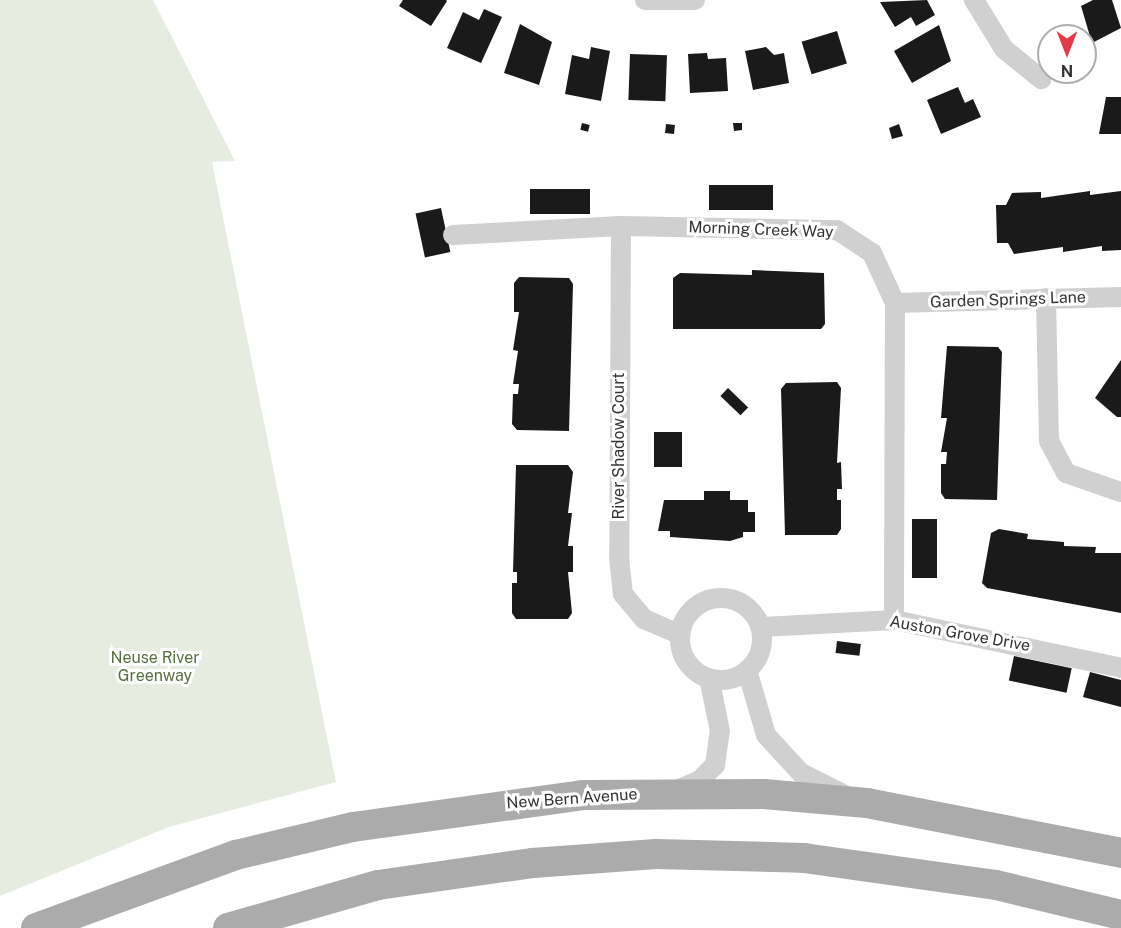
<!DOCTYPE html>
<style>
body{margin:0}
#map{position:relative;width:1121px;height:928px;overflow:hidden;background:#fff;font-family:"Public Sans",sans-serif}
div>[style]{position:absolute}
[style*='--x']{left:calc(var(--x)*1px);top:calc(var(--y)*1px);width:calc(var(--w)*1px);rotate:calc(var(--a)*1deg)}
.green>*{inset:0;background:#e6ecdf}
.building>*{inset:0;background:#1a1a1a;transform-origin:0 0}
.street>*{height:20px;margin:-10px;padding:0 10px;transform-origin:10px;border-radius:10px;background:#d0d0d0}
.street>.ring{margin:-10px;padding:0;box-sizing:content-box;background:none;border:20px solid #d0d0d0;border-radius:50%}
.primary>*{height:30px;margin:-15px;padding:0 15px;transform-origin:15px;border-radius:15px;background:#ababab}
span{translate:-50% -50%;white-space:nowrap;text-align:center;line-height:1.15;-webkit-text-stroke:6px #fff;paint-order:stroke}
.street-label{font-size:16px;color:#333}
.park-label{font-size:16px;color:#56703f}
.north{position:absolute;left:1037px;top:24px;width:60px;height:60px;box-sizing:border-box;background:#fff;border:2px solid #adadad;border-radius:50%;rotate:180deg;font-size:16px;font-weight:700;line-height:24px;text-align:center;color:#333}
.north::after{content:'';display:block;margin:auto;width:21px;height:27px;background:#e63946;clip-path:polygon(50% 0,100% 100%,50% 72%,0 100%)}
</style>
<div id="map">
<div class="green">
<i style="clip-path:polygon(0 0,153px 0,235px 161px,212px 162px,336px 782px,169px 827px,0 896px)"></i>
</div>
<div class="building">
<i style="clip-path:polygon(403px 0,446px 0,447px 1px,431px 26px,399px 6px)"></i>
<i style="clip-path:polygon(927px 0,935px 15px,916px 26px,911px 17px,895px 27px,880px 2px)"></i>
<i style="clip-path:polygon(1093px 0,1112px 0,1121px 28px,1092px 43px,1081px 6px)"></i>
<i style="clip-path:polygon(484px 9px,502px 17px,481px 63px,447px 48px,463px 12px,479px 20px)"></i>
<i style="clip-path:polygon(520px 24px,552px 42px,539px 85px,504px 73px)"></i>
<i style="clip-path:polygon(939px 25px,951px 61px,912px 83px,894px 51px)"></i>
<i style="left:837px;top:31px;width:34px;height:37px;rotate:73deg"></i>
<i style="clip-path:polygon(591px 47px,610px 51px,601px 101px,565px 94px,572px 55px,589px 59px)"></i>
<i style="clip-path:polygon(766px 47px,774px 55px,784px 53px,789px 83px,753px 90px,745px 51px)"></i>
<i style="clip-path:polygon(707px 53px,708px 59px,726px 58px,728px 91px,690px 93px,688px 54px)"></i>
<i style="left:630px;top:54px;width:37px;height:46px;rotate:2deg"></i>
<i style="clip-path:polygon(958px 87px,965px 103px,973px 99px,981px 117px,941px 134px,927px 100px)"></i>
<i style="clip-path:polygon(1106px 97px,1121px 97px,1121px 134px,1099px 134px)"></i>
<i style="left:582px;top:123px;width:8px;height:7px;rotate:14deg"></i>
<i style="clip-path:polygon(733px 123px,742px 123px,742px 130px,734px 131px)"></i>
<i style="left:666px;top:124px;width:9px;height:9px;rotate:6deg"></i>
<i style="clip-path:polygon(899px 124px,903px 136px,892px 139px,889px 128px)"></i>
<i style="left:773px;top:185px;width:25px;height:64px;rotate:90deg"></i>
<i style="left:590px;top:189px;width:25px;height:60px;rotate:90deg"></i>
<i style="clip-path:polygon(1090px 191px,1090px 195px,1121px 191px,1121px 250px,1102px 251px,1102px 246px,1063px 252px,1063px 247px,1014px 254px,1008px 243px,997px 243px,996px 205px,1006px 205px,1012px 193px,1041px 192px,1041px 198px)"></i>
<i style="left:441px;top:208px;width:45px;height:26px;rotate:78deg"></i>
<i style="clip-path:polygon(752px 270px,824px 273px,825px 324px,821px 329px,673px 329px,673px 278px,680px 273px,752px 275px)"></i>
<i style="clip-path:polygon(519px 277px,569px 278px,573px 284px,569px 431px,517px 430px,512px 424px,513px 394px,518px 394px,519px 384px,513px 384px,518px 351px,513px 350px,519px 312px,514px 312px,514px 283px)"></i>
<i style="clip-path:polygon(947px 346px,998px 347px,1002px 352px,997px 500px,945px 499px,941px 493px,941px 464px,946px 464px,947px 452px,941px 452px,947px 418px,941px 418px)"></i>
<i style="clip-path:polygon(1121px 360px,1121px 417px,1117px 417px,1095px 398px)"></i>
<i style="clip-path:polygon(837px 382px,841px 388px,837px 463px,841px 462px,842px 489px,837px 489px,837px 500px,841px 500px,841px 529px,837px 535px,785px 535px,781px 389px,786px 383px)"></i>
<i style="left:728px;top:388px;width:28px;height:11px;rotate:44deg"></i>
<i style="left:654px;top:432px;width:28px;height:35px"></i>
<i style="clip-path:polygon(516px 465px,568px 465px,573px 472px,568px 513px,572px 513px,568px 546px,573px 546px,573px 572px,568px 572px,572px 613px,568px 619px,516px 619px,512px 613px,512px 583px,517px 583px,517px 572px,513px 572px)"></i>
<i style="clip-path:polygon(704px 491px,730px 491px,730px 500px,748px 500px,748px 512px,755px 512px,755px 532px,743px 532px,743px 537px,730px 541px,670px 537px,670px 531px,658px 531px,664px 500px,704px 500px)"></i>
<i style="left:912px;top:519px;width:25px;height:59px"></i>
<i style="clip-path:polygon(999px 529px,1028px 534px,1027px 539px,1064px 542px,1064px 546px,1096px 547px,1095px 553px,1121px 553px,1121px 613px,987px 588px,982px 583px,991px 533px)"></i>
<i style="left:837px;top:641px;width:24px;height:12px;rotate:7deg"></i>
<i style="left:1014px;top:656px;width:59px;height:25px;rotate:12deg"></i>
<i style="clip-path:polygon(1090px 672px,1121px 680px,1121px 707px,1083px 697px)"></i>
</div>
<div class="street">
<i style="--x:645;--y:0;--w:50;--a:0"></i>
<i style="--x:974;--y:0;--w:57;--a:58.5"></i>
<i style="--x:1004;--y:49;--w:48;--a:39"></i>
<i style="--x:621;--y:226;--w:331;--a:90.3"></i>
<i style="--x:619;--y:557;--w:37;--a:84"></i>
<i style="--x:623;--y:594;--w:33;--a:50"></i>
<i style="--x:644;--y:619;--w:40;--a:23.4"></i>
<i style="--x:453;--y:235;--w:168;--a:-3.1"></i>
<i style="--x:621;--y:226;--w:216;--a:1.1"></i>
<i style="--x:837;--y:230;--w:42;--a:33.3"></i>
<i style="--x:872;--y:253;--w:55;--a:65.3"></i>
<i style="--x:895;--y:303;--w:317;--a:90.2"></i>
<i style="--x:1046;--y:298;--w:143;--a:88.8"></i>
<i style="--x:1049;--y:441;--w:36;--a:62"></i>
<i style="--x:1066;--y:473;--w:58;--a:19.1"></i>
<i style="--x:895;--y:303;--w:226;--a:-1.5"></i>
<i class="ring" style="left:680px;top:598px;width:62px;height:62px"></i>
<i style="--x:761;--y:627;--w:133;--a:-3"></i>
<i style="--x:894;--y:620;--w:232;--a:11.9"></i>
<i style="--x:747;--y:670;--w:68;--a:73.7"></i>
<i style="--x:766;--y:735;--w:52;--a:47.4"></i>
<i style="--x:801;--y:773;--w:49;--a:26.6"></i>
<i style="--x:677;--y:790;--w:25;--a:-23"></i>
<i style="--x:700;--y:780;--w:21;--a:-45"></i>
<i style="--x:715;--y:765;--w:34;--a:-82"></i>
<i style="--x:720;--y:731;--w:54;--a:-101.7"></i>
</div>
<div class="primary">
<i style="--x:36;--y:928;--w:213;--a:-20.1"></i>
<i style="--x:236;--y:855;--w:120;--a:-13.5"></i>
<i style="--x:353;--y:827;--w:232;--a:-7.9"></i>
<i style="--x:583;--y:795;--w:181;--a:-0.3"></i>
<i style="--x:764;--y:794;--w:103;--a:5"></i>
<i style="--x:867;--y:803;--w:259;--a:11.1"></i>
<i style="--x:228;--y:928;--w:156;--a:-16"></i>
<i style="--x:378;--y:885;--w:157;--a:-8.1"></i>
<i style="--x:533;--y:863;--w:123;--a:-4.2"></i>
<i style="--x:656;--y:854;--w:148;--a:1.5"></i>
<i style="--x:804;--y:858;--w:194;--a:8"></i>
<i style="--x:996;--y:885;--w:129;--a:13.5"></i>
</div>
<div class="street-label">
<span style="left:761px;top:230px;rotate:2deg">Morning Creek Way</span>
<span style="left:1008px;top:300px;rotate:-2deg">Garden Springs Lane</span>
<span style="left:619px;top:446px;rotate:-90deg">River Shadow Court</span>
<span style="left:960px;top:634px;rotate:10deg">Auston Grove Drive</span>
<span style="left:572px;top:799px;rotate:-4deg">New Bern Avenue</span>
</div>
<div class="park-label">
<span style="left:155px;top:667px">Neuse River<br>Greenway</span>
</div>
<div class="north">N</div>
</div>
